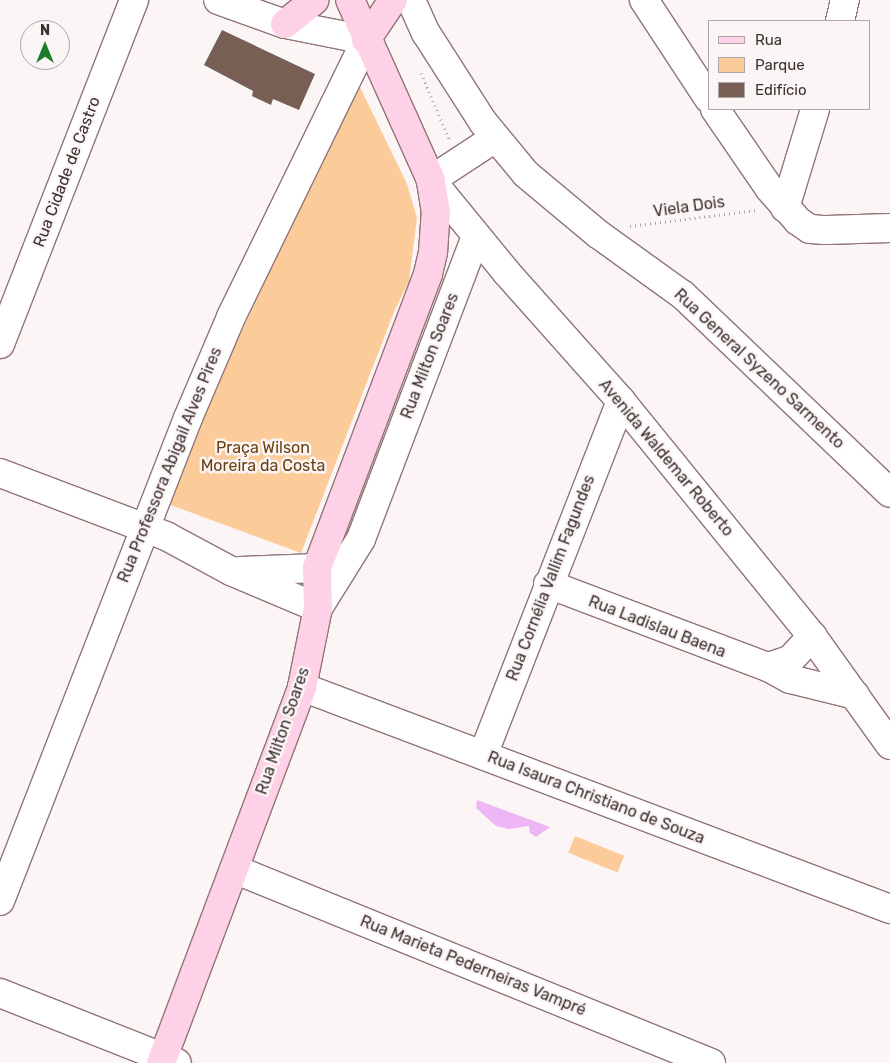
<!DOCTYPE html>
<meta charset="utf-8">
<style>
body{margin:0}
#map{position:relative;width:890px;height:1063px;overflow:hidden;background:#fcf5f5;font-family:Rubik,sans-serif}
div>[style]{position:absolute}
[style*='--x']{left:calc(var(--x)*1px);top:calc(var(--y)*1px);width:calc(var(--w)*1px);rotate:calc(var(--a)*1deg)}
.green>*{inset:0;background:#fccb9a;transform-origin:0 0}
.water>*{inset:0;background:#eeb6f5}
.building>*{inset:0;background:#775f56}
.path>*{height:3px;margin-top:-1.5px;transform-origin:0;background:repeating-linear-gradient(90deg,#ada4a4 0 1px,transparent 0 5px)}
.roads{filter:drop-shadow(1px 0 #917577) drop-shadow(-1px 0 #917577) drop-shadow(0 1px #917577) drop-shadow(0 -1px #917577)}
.minor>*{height:28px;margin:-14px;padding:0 14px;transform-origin:14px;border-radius:14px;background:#fff}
.major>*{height:28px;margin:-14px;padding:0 14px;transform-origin:14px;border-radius:14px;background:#fed1e7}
span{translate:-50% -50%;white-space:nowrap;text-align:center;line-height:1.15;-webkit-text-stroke:5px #fcf5f5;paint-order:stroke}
.street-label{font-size:16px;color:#3c3131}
.park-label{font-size:16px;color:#694212}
.legend{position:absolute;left:708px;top:20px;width:162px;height:90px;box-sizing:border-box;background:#fcf5f5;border:1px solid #afa7a7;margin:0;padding:6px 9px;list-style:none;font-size:15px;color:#3c3131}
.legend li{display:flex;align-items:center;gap:10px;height:25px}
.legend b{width:25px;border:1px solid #afa7a7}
.north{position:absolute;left:20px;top:20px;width:50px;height:50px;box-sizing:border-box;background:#fcf5f5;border:1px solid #afa7a7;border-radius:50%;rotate:0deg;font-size:14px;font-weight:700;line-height:20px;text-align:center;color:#3c3131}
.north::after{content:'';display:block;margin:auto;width:18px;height:22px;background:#1d7c2c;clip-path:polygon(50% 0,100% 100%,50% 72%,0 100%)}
</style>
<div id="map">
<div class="green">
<i style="clip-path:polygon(358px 83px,407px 184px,417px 218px,409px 281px,394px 312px,301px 553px,168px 504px,212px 395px)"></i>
<i style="left:575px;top:836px;width:53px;height:18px;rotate:22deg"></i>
</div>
<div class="water">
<i style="clip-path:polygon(477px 800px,550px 827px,536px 837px,530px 833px,529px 826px,509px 829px,496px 826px,476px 808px)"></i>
</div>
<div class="building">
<i style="clip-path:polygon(222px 30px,315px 74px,299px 110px,273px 99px,271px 105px,252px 96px,253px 91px,204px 65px)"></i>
</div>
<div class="path">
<i style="--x:421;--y:73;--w:74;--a:66.9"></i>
<i style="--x:630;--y:226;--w:128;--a:-7.2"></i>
</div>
<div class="roads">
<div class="minor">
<i style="--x:411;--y:0;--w:36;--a:66"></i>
<i style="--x:426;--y:33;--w:106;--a:57.4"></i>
<i style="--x:483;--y:122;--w:67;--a:50.4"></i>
<i style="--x:526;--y:174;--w:94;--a:39.8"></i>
<i style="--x:598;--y:234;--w:105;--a:35.7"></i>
<i style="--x:683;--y:295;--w:286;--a:43.7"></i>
<i style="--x:644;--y:0;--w:118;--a:56.7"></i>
<i style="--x:840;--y:21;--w:22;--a:-77"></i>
<i style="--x:715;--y:109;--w:96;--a:55.6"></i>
<i style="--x:769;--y:188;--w:44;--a:48.7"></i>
<i style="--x:798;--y:221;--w:14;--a:34"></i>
<i style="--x:810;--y:229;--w:16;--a:4"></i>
<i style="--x:826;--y:230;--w:64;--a:-1.8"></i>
<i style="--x:495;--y:138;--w:77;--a:146.7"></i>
<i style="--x:431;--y:180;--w:120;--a:50.7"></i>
<i style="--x:507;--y:273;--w:171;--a:48.3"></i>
<i style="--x:621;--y:401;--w:303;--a:50.9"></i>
<i style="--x:812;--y:636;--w:134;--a:54.4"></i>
<i style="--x:785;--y:208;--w:103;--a:-73.1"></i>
<i style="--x:0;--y:344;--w:369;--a:-68.7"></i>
<i style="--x:0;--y:473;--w:178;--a:20.8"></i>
<i style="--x:166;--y:536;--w:74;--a:28.3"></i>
<i style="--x:231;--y:571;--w:95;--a:23"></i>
<i style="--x:318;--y:608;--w:81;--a:-58.1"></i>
<i style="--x:361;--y:539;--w:324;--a:-69.2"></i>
<i style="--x:240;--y:571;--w:77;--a:-2.2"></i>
<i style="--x:548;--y:584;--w:235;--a:20.7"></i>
<i style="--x:768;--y:667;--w:25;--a:29"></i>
<i style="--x:790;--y:679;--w:67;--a:13.8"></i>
<i style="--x:768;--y:667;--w:23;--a:-18"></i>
<i style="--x:790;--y:660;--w:33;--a:-47"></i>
<i style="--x:302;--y:687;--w:629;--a:20.68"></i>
<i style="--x:483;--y:755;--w:380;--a:-68.7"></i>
<i style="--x:234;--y:869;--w:515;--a:22.13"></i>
<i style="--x:0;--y:901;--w:518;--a:-68.73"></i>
<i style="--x:188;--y:418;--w:110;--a:-66.9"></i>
<i style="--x:231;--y:317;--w:308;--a:-64"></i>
<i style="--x:366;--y:40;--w:83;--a:-168.8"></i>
<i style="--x:285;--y:24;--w:71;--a:-160.3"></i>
<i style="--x:0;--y:993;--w:190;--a:21.6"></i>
</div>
<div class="major">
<i style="--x:285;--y:24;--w:38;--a:-39"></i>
<i style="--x:366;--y:40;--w:48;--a:-56"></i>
<i style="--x:161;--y:1063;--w:402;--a:-69.4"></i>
<i style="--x:302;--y:687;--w:81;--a:-78.6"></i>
<i style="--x:318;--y:608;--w:40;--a:-91.4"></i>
<i style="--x:317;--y:568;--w:314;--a:-69.3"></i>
<i style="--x:428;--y:274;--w:23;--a:-77"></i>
<i style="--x:433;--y:252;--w:39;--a:-86"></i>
<i style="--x:436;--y:213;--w:33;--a:-99"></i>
<i style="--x:431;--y:180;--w:197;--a:-114.2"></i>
</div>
</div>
<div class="street-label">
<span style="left:67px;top:172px;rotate:-69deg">Rua Cidade de Castro</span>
<span style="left:689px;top:207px;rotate:-8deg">Viela Dois</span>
<span style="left:430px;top:356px;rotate:-69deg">Rua Milton Soares</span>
<span style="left:759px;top:369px;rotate:43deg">Rua General Syzeno Sarmento</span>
<span style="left:666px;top:458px;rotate:50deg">Avenida Waldemar Roberto</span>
<span style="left:170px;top:465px;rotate:-68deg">Rua Professora Abigail Alves Pires</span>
<span style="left:551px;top:578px;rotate:-69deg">Rua Cornélia Vallim Fagundes</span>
<span style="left:657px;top:627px;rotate:21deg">Rua Ladislau Baena</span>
<span style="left:283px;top:731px;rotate:-71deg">Rua Milton Soares</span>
<span style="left:596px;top:798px;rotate:21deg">Rua Isaura Christiano de Souza</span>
<span style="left:473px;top:966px;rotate:22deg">Rua Marieta Pederneiras Vampré</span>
</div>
<div class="park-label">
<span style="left:263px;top:457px">Praça Wilson<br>Moreira da Costa</span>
</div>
<ul class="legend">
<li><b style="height:6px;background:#fed1e7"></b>Rua</li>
<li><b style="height:14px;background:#fccb9a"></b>Parque</li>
<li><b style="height:14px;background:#775f56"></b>Edifício</li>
</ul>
<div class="north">N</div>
</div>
